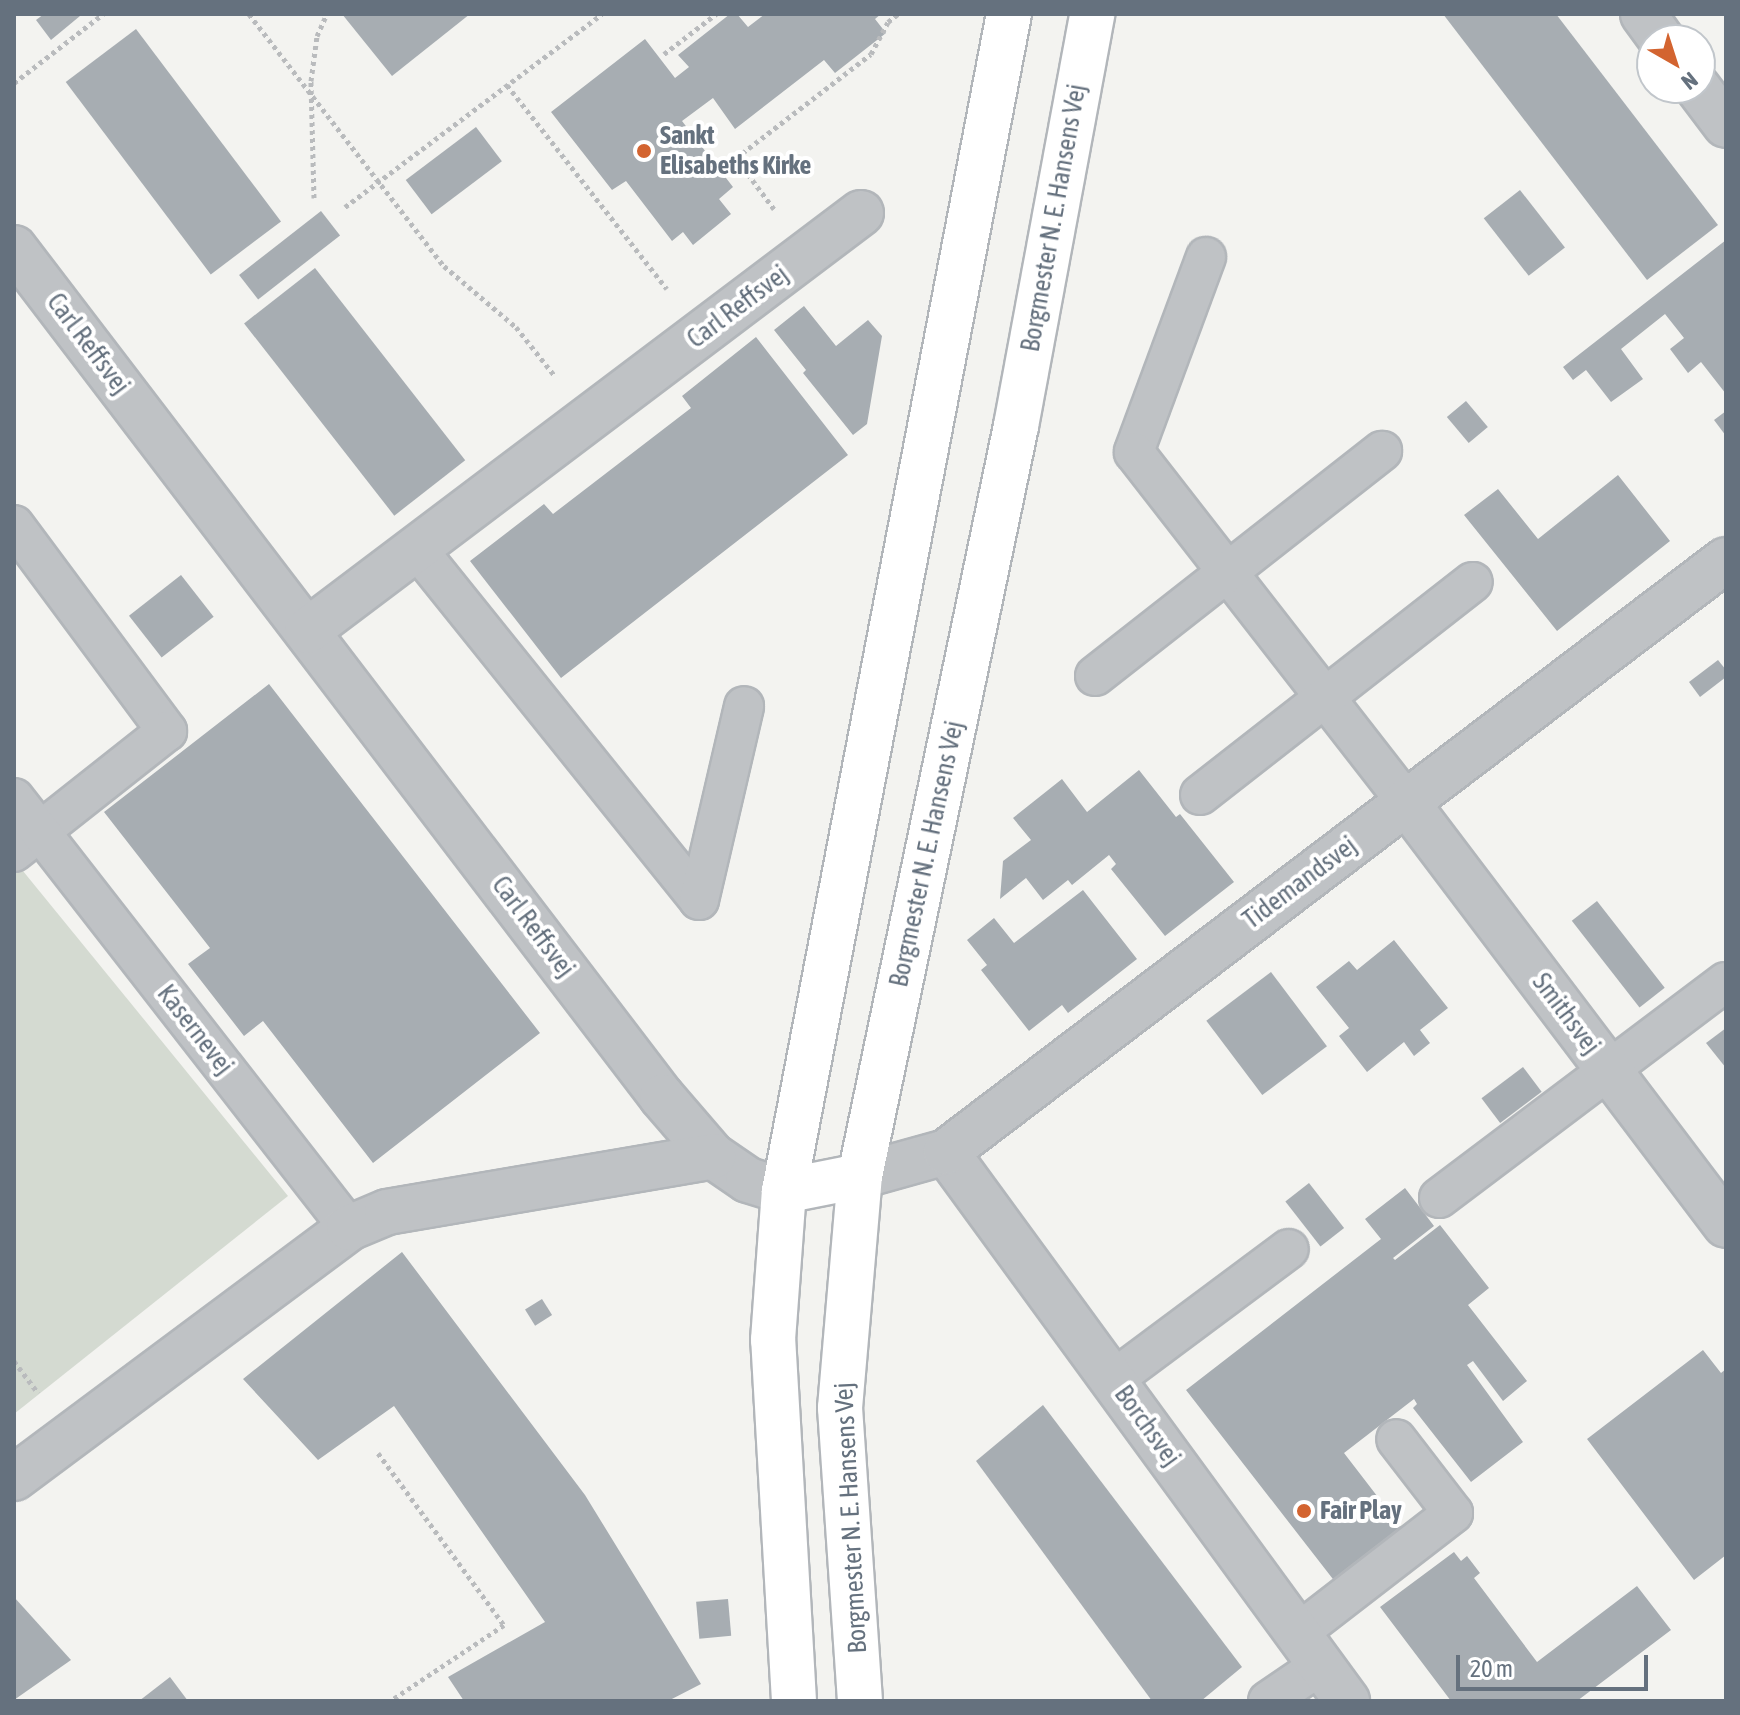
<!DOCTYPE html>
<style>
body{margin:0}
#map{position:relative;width:1740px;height:1715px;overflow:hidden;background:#f3f3f0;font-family:"Asap Condensed",sans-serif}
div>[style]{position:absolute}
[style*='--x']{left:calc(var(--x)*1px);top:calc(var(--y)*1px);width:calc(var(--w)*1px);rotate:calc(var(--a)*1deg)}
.green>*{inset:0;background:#d4dad1}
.building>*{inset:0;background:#a7adb2;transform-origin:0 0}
.path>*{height:5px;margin-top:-2.5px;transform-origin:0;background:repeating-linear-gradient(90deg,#b9bbbd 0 4px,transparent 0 8px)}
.roads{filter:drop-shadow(2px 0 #b2b6ba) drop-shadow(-2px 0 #b2b6ba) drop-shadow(0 2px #b2b6ba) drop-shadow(0 -2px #b2b6ba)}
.lane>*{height:38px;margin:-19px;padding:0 19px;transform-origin:19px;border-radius:19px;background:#bfc2c5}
.street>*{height:44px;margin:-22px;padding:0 22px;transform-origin:22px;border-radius:22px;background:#bfc2c5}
.secondary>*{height:44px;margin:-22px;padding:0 22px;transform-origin:22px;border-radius:22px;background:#fff}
.dots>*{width:22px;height:22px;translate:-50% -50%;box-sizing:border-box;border:4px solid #fff;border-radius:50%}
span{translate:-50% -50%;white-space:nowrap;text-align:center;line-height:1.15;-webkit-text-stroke:8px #fff;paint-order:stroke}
.poi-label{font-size:26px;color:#65717e;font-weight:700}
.left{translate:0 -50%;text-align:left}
.street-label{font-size:26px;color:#65717e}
.frame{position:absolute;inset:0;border:16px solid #65717e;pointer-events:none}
.north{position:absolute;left:1636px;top:24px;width:80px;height:80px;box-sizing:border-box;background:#fff;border:2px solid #c1c6cb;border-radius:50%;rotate:141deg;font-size:22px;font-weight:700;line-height:32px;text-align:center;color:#65717e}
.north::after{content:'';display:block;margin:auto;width:28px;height:36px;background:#d36430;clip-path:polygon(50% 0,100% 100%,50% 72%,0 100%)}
.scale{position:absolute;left:1456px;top:1655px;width:192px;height:36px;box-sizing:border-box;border:4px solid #65717e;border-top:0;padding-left:10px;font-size:24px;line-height:28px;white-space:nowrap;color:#65717e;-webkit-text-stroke:6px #fff;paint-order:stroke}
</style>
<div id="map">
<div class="green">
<i style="clip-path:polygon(14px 860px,288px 1196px,14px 1414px)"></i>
</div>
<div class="building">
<i style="clip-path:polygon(44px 14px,79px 14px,80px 16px,51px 40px,36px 20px)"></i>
<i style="clip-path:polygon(342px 14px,470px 14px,392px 76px)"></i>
<i style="clip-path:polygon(730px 14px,737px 14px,748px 27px,765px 14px,881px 14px,875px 19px,886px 33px,835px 73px,824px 60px,735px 129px,713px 98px,682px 121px,733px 187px,719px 199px,731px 214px,693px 245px,683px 232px,672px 241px,626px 181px,612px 190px,551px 112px,645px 39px,675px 78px,689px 67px,678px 55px)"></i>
<i style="clip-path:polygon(1443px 14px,1556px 14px,1718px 225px,1647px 280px)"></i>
<i style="left:136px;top:29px;width:241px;height:88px;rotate:53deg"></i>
<i style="left:476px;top:127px;width:43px;height:88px;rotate:53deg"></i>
<i style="left:1520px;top:190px;width:73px;height:46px;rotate:52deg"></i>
<i style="left:321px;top:211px;width:31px;height:104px;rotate:52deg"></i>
<i style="clip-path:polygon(1726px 240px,1726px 394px,1701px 362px,1688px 373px,1670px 349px,1684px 338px,1665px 314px,1621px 349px,1643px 379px,1611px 402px,1586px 370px,1573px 380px,1563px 367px)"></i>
<i style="left:315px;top:268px;width:244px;height:90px;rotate:52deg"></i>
<i style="clip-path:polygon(804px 306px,836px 346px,868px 320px,882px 336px,867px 424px,853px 435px,803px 373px,806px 370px,774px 330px)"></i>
<i style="clip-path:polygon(756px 337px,848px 455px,561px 678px,470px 561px,544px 504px,553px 514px,691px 408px,682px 396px)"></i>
<i style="left:1466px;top:401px;width:34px;height:25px;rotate:50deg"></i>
<i style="clip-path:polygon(1726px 411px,1726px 436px,1714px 420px)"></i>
<i style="clip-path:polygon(1618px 475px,1670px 541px,1557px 631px,1464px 515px,1498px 489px,1538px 539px)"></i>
<i style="left:181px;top:575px;width:53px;height:66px;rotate:52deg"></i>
<i style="clip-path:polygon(1718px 660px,1726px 670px,1726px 677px,1700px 697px,1689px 682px)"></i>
<i style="clip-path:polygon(269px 684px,540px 1033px,373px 1163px,263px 1021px,244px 1036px,188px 964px,210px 948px,104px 812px)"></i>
<i style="clip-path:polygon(1139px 770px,1176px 817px,1180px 814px,1234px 882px,1165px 936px,1111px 869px,1116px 864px,1109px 855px,1072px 885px,1068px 880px,1043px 900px,1026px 878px,1000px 899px,1003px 861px,1031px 840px,1013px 818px,1062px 779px,1087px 812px)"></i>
<i style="clip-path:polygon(1083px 890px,1137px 959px,1068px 1013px,1062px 1005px,1029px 1031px,981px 970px,987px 965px,967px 940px,994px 918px,1014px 943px)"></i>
<i style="left:1597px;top:901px;width:110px;height:32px;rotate:52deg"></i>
<i style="clip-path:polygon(1394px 940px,1448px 1008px,1420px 1030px,1430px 1043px,1414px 1056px,1404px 1042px,1367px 1072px,1339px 1036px,1349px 1028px,1316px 987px,1349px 961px,1357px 970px)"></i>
<i style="left:1271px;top:972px;width:93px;height:81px;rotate:53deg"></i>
<i style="clip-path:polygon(1726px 1028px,1726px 1068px,1706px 1043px)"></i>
<i style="left:1523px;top:1067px;width:31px;height:52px;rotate:53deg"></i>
<i style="left:1309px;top:1183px;width:57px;height:30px;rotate:52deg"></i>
<i style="clip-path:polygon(1405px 1188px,1434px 1226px,1393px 1258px,1395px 1260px,1440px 1225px,1489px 1288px,1468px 1305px,1527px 1381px,1503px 1401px,1473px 1361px,1467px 1365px,1523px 1442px,1471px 1482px,1413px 1408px,1417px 1404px,1414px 1399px,1344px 1453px,1404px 1531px,1336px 1583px,1186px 1390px,1381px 1239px,1365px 1219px)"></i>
<i style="clip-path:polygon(402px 1252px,585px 1495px,701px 1684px,668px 1701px,464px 1701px,448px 1677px,545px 1622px,394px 1406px,318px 1460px,243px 1379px)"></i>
<i style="left:542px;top:1299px;width:19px;height:20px;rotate:58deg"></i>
<i style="clip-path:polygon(1703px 1350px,1721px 1373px,1726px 1369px,1726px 1555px,1694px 1580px,1587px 1439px)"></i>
<i style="clip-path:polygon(1043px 1405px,1242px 1667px,1201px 1701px,1152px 1701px,976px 1461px)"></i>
<i style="clip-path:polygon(1454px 1552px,1461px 1561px,1467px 1556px,1480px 1573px,1474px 1578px,1537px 1662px,1637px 1586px,1671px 1630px,1577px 1701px,1451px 1701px,1380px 1607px)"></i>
<i style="clip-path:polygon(14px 1597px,71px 1660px,14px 1700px)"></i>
<i style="left:728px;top:1599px;width:37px;height:32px;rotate:85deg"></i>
<i style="clip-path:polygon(170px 1677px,188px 1701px,139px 1701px)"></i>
</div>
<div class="path">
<i style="--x:249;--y:14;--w:319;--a:52.3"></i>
<i style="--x:444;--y:266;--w:94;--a:40.3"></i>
<i style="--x:516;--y:327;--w:61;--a:51.6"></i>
<i style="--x:664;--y:54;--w:66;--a:-37.6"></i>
<i style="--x:14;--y:83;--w:113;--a:-37.8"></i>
<i style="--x:507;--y:85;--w:259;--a:51.9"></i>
<i style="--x:314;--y:198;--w:117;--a:-91.5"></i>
<i style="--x:311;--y:81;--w:45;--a:-82.4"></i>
<i style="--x:317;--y:36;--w:24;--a:-66"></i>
<i style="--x:345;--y:207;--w:321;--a:-36.9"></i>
<i style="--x:774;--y:209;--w:64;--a:-126.7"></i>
<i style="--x:736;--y:158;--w:170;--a:-37.6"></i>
<i style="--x:871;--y:54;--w:36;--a:-62"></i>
<i style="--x:888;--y:22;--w:13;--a:-39"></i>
<i style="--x:14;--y:1361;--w:40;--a:53"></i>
<i style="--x:378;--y:1453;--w:213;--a:53.8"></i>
<i style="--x:504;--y:1625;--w:137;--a:146.3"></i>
</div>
<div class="roads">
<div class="lane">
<i style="--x:1206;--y:257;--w:208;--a:110.3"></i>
<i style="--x:1134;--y:452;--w:443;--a:52.1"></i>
<i style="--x:14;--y:525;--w:257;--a:53.4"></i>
<i style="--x:167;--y:731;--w:195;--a:141.7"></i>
<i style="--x:417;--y:549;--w:450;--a:51.2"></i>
<i style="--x:699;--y:900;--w:199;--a:-76.9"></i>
<i style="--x:1095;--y:676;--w:365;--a:-38.1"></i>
<i style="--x:1200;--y:795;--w:346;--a:-38"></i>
<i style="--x:14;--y:798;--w:545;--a:52.08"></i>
<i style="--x:1439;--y:1198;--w:359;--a:-37"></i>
<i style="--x:1113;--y:1380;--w:219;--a:-36.7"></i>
<i style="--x:1298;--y:1633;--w:196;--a:-37.7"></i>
<i style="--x:1453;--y:1513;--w:93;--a:-127.6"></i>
<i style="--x:1268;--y:1701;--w:64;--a:-34.2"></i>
</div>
<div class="street">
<i style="--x:1643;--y:14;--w:32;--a:54"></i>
<i style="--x:1698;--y:88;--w:46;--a:52.9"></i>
<i style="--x:14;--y:248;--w:1068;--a:52.65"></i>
<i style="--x:662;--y:1097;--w:78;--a:49.2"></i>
<i style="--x:713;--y:1156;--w:42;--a:34.4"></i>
<i style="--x:748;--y:1180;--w:38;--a:17"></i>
<i style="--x:307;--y:631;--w:694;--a:-37.04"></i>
<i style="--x:1406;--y:802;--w:530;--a:52.89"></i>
<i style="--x:946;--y:1152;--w:680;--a:53.85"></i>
<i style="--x:860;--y:1176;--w:89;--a:-15.6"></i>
<i style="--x:946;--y:1152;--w:979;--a:-37.2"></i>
<i style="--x:14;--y:1478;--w:418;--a:-36.7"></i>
<i style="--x:349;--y:1228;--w:41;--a:-22.8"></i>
<i style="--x:387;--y:1212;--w:331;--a:-9.7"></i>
</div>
<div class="secondary">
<i style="--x:784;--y:1191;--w:77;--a:-11.2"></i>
<i style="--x:794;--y:1701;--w:362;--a:-93.3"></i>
<i style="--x:773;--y:1340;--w:149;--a:-85.8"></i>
<i style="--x:784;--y:1191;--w:1198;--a:-79.18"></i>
<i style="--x:860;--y:1701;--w:294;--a:-93.9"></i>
<i style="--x:840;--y:1408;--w:233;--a:-85.1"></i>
<i style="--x:860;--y:1176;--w:766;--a:-78.25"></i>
<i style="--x:1016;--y:426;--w:419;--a:-79.5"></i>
</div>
</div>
<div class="dots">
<i style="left:644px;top:151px;background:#d36430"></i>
<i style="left:1304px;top:1511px;background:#d36430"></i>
</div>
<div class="poi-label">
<span class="left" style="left:660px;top:151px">Sankt<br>Elisabeths Kirke</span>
<span class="left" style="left:1320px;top:1511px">Fair Play</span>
</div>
<div class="street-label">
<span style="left:1054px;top:218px;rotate:-80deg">Borgmester N. E. Hansens Vej</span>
<span style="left:738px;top:307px;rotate:-37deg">Carl Reffsvej</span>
<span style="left:88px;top:344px;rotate:53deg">Carl Reffsvej</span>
<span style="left:927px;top:854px;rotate:-78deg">Borgmester N. E. Hansens Vej</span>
<span style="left:1300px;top:883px;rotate:-37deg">Tidemandsvej</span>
<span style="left:533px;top:927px;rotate:53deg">Carl Reffsvej</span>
<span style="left:1566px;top:1014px;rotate:53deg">Smithsvej</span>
<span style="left:195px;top:1030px;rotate:52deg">Kasernevej</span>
<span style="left:1147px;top:1426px;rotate:54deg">Borchsvej</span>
<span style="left:851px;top:1518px;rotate:-93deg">Borgmester N. E. Hansens Vej</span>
</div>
<div class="frame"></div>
<div class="north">N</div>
<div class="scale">20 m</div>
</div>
